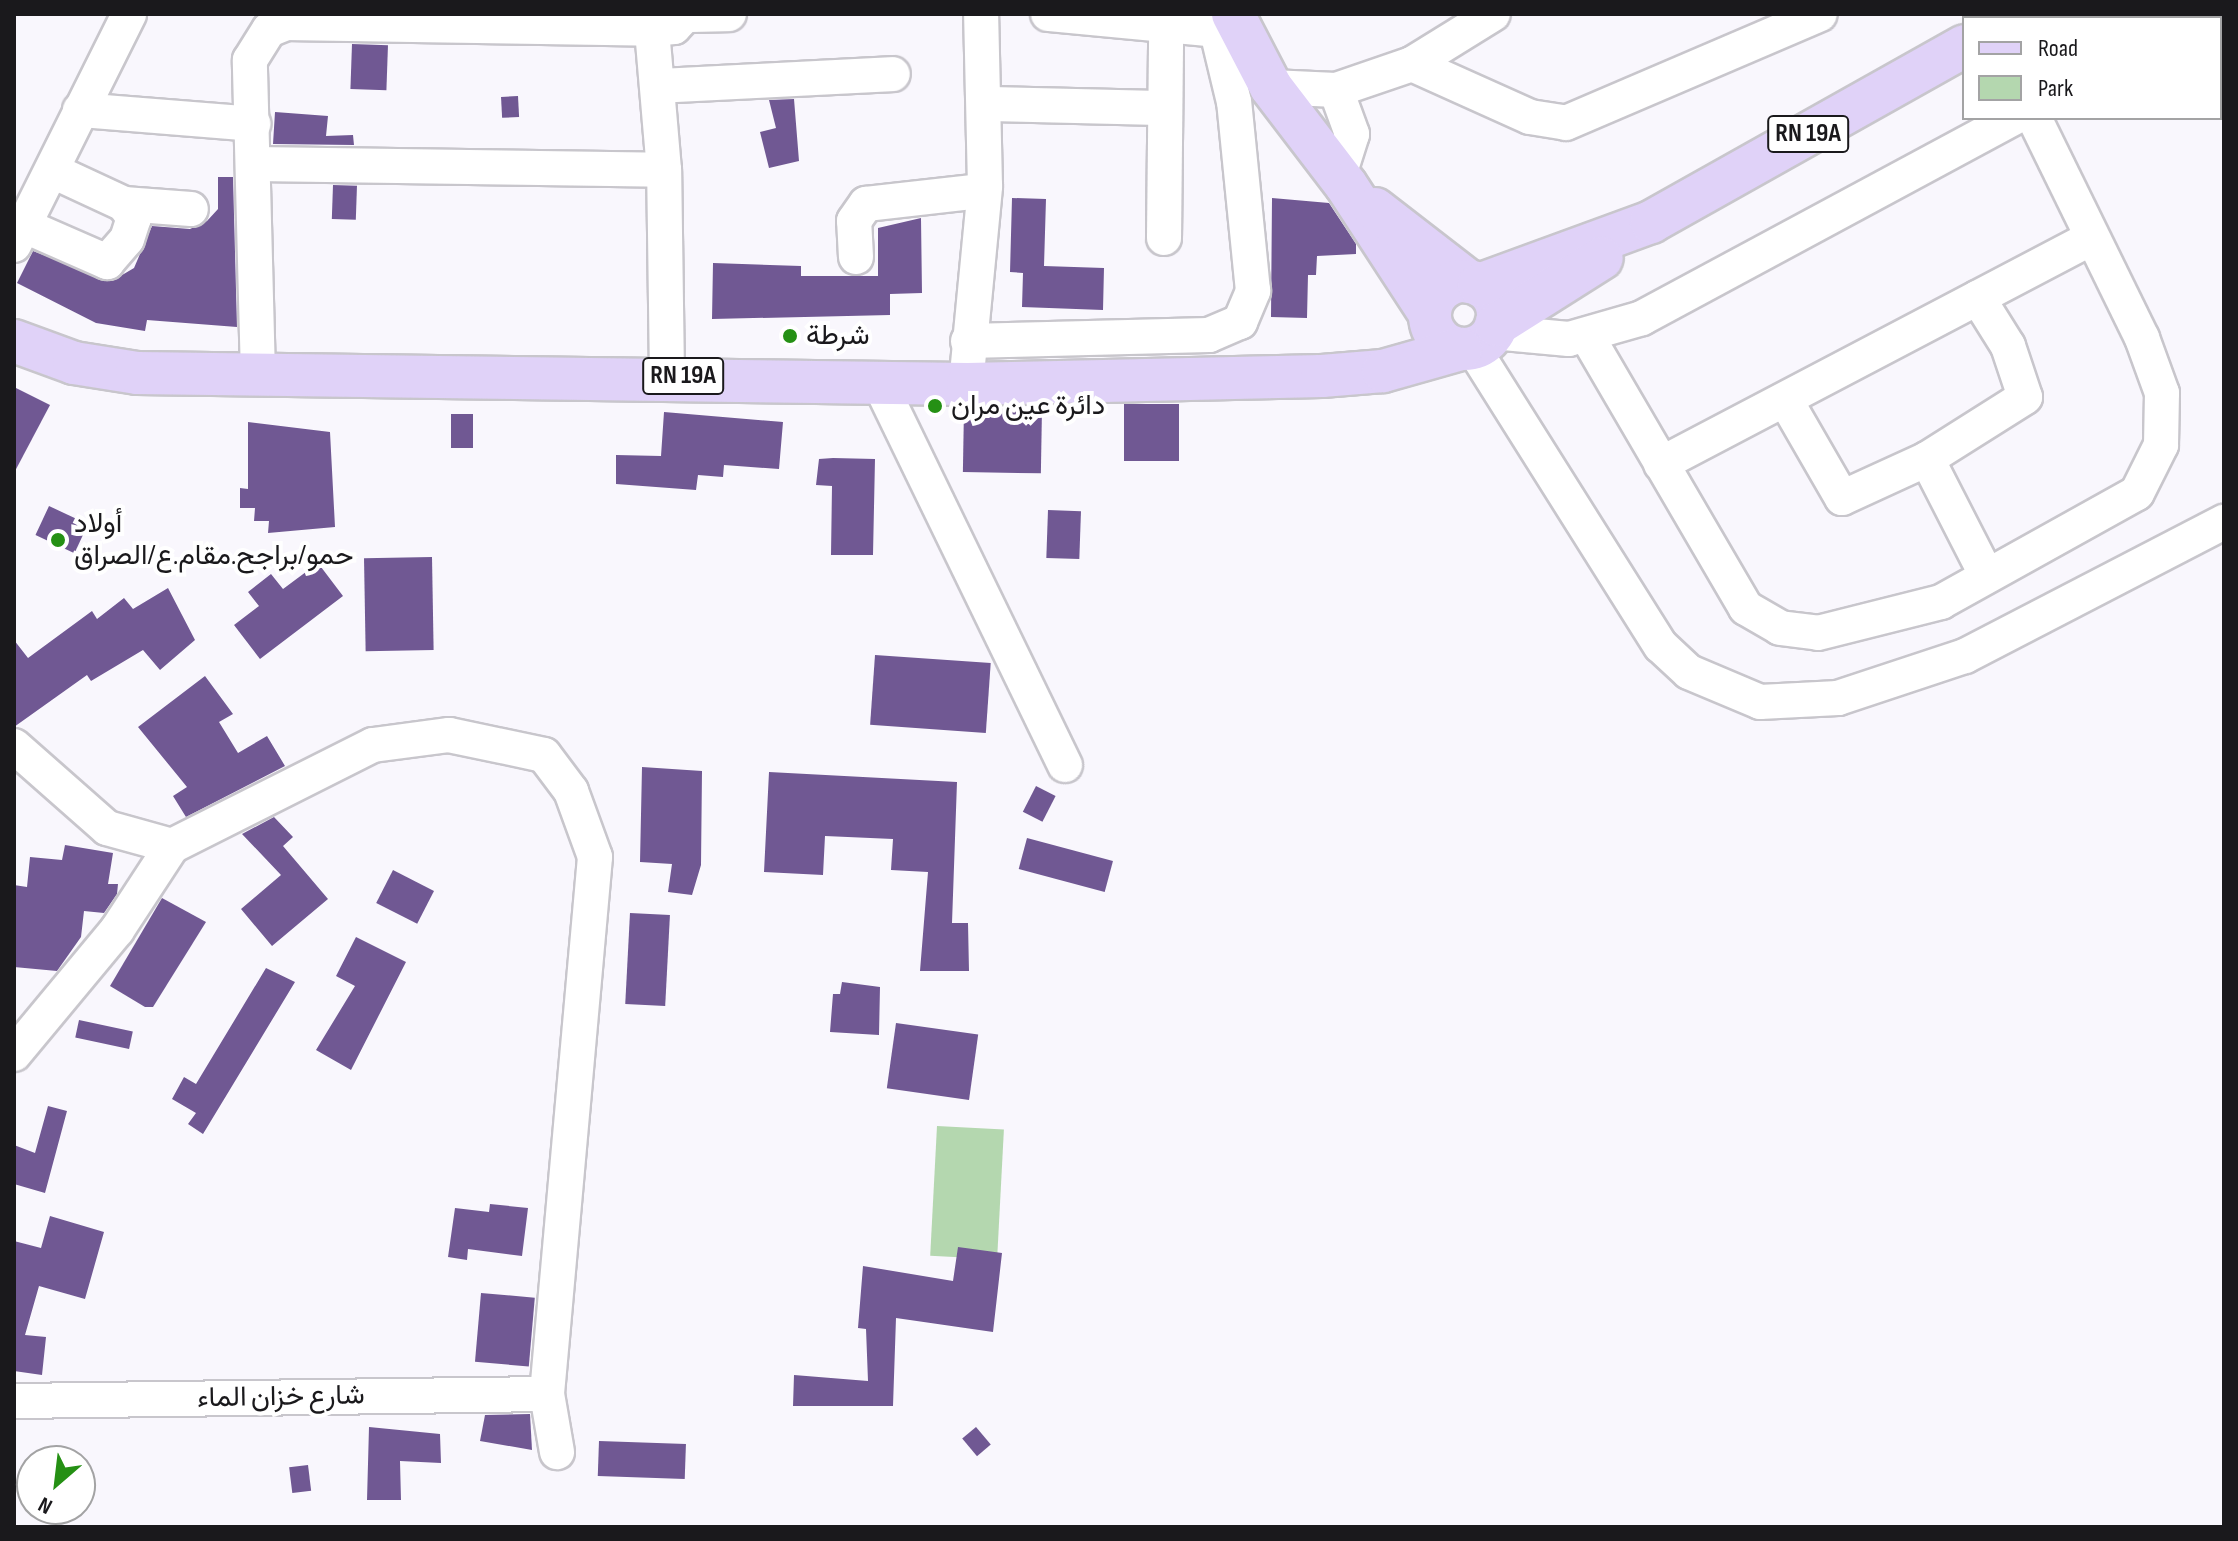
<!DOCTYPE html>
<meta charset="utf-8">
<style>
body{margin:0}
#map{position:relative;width:2238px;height:1541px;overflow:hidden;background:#f9f7fd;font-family:"Sofia Sans Condensed",Vazirmatn,sans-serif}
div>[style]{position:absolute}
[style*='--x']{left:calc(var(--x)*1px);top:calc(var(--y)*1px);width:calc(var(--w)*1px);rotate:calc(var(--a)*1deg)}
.green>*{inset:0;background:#b4d7af;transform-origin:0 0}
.building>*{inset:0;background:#705893;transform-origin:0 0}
.roads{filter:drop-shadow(2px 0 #c8c6cc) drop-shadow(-2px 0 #c8c6cc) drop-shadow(0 2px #c8c6cc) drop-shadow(0 -2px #c8c6cc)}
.minor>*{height:34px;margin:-17px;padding:0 17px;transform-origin:17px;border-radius:17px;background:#fff}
.major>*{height:42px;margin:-21px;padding:0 21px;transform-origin:21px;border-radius:21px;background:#e0d2f8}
.major>.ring{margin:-21px;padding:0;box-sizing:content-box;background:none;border:42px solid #e0d2f8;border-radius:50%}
.dots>*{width:22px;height:22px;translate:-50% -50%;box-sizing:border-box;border:4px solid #fff;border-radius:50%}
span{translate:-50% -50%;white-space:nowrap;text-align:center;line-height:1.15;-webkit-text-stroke:8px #fff;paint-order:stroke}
.shield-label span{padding:2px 6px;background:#fff;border:2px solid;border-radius:6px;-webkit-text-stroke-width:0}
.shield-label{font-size:26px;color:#1a191c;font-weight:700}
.poi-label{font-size:28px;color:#1a191c}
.left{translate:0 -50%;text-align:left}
.street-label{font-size:28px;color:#1a191c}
.frame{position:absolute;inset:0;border:16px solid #1a191c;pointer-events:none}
.legend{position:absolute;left:1962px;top:16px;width:260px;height:104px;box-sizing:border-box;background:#fff;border:2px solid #a3a3a4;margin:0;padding:10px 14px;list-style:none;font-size:24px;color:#1a191c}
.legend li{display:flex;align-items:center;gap:16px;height:40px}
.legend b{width:40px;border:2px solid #a3a3a4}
.north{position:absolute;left:16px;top:1445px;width:80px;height:80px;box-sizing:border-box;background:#fff;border:2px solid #a3a3a4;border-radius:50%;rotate:208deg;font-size:22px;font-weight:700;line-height:32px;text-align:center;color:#1a191c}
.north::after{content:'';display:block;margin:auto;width:28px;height:36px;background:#259014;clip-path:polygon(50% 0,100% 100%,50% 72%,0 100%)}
</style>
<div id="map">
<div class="green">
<i style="left:937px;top:1126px;width:67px;height:130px;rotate:3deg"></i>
</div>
<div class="building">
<i style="left:352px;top:44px;width:36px;height:45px;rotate:2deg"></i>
<i style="left:518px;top:96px;width:21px;height:17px;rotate:87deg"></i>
<i style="clip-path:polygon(794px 99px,799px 161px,769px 168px,760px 132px,776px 128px,769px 100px)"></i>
<i style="clip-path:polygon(275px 112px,328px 116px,326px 136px,353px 135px,354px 145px,273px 144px)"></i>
<i style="clip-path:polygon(218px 177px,233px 177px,237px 327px,147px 320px,145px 331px,96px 323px,17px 283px,33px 251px,112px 281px,134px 268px,152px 226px,190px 229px,207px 221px,218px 209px)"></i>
<i style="left:333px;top:185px;width:24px;height:34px;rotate:2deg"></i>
<i style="clip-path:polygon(1012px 198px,1046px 199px,1044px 266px,1104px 268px,1103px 310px,1022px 307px,1023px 273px,1010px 272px)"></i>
<i style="clip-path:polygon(1272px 198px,1329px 203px,1356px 244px,1356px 254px,1317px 256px,1316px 275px,1308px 275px,1307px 318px,1271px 317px)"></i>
<i style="clip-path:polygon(921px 218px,922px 293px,890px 294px,890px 315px,712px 319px,713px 263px,801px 266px,801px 276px,878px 276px,878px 228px)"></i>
<i style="clip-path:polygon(14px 387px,50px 405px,14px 473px)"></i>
<i style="left:1124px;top:404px;width:55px;height:57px"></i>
<i style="left:964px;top:408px;width:78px;height:64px;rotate:1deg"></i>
<i style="clip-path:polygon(664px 412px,783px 422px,779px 469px,724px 465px,723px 477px,698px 475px,696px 490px,616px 484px,616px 455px,661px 456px)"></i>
<i style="left:451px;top:414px;width:22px;height:34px"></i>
<i style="clip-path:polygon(248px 422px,330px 432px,335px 527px,268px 533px,269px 521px,254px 521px,255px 508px,240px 508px,240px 488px,248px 489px)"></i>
<i style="clip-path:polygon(833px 458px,875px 459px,873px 555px,831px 555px,832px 486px,816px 485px,819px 459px)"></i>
<i style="left:49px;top:506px;width:43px;height:32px;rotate:25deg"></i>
<i style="left:1048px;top:510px;width:33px;height:48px;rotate:2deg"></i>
<i style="left:432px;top:557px;width:93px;height:68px;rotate:89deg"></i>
<i style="clip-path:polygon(318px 563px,343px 596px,260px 659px,234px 625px,259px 606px,248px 592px,271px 574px,283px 589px)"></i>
<i style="clip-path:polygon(168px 588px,195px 640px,160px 670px,143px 650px,91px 681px,87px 675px,14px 727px,14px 640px,28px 658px,92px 611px,97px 619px,124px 598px,133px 609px)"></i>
<i style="left:875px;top:655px;width:116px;height:70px;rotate:4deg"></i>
<i style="clip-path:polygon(205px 676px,233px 714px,219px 722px,238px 753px,267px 736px,285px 766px,186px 817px,173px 796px,187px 787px,138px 727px)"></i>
<i style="clip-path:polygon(642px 767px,702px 771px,701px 865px,692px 895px,668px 892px,672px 864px,640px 862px)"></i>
<i style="clip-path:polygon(769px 772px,957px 782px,952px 923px,968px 923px,969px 971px,920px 971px,928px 872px,891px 870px,893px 839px,825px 836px,823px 875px,764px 872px)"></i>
<i style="left:1036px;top:786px;width:22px;height:29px;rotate:27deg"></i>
<i style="clip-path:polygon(274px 817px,293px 837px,283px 846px,328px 899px,272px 946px,241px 909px,281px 875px,242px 834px)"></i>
<i style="left:1027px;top:838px;width:89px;height:32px;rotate:15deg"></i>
<i style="clip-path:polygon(65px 845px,113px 853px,108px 884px,118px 884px,117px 894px,104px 913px,84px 911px,81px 937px,57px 971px,14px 967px,14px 885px,27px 887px,30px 857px,62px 860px)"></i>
<i style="left:393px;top:870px;width:46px;height:37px;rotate:27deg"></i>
<i style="clip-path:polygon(162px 898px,206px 922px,153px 1007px,145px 1007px,110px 986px)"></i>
<i style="left:630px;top:913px;width:40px;height:91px;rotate:3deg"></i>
<i style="clip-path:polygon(356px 937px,406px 962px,351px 1070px,316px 1050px,355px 986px,336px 976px)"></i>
<i style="clip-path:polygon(266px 968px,295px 982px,203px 1134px,188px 1124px,196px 1113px,172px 1099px,184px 1077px,196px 1084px)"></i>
<i style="clip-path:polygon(842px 982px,880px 987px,879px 1035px,830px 1032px,833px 994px,840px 994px)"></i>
<i style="left:79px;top:1020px;width:55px;height:18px;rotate:12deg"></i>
<i style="left:896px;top:1023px;width:83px;height:66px;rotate:8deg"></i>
<i style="clip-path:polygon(48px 1106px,67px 1111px,45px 1193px,14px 1184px,14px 1145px,35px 1153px)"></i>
<i style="clip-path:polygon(490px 1204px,528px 1208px,522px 1256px,468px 1249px,467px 1260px,448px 1257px,455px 1208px,489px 1212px)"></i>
<i style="clip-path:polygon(50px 1216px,104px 1232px,85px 1299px,39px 1286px,25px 1335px,46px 1337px,42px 1375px,14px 1371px,14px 1241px,41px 1248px)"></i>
<i style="clip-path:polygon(958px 1247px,1002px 1253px,993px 1332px,896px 1318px,893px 1406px,793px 1406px,794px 1375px,868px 1381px,866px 1329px,858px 1328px,863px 1266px,953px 1281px)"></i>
<i style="left:481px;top:1293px;width:54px;height:69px;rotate:5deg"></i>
<i style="clip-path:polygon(530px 1414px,532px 1450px,480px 1441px,485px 1415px)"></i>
<i style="clip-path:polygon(369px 1427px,440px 1434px,441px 1463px,400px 1461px,401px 1500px,367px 1500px)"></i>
<i style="left:976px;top:1427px;width:23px;height:18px;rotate:50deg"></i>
<i style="left:599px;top:1441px;width:87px;height:35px;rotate:2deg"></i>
<i style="left:308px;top:1465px;width:26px;height:19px;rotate:83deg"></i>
</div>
<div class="roads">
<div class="minor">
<i style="--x:1048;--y:14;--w:191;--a:5.4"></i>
<i style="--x:686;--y:15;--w:43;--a:-1.3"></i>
<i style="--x:2190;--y:18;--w:8;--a:-30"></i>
<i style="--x:1412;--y:64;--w:95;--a:-31.7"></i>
<i style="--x:658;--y:86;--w:235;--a:-2.9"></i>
<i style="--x:1271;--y:87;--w:65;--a:2.6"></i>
<i style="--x:1336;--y:90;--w:47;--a:70"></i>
<i style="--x:1352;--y:134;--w:43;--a:107.6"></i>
<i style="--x:1336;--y:90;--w:80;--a:-18.9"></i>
<i style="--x:1412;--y:64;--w:129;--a:24.2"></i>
<i style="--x:1530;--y:117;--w:36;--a:9"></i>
<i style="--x:1566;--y:123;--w:276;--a:-23.2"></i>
<i style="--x:987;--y:104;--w:177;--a:1.3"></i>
<i style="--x:80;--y:110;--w:174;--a:4.6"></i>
<i style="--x:255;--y:164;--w:409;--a:0.8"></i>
<i style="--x:124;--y:204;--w:67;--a:4.3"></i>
<i style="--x:25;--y:226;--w:90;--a:23.7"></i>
<i style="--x:107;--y:262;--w:30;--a:-49"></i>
<i style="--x:127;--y:239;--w:22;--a:-72"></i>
<i style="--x:134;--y:218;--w:17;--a:-126"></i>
<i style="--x:124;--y:204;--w:76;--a:-155.1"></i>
<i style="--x:1164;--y:238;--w:208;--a:-89.4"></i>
<i style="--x:14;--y:245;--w:258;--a:-63.5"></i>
<i style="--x:856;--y:257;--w:36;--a:-93"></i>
<i style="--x:854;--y:221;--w:21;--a:-55"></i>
<i style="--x:866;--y:204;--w:117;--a:-6.4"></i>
<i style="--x:1493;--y:332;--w:76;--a:5.3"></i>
<i style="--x:1569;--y:339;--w:76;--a:-16"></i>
<i style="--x:1642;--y:318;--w:422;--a:-28.3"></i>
<i style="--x:1587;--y:336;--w:315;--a:59.7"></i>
<i style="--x:1746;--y:608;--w:39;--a:30"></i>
<i style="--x:1780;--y:628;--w:38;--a:7"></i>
<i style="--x:1818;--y:633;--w:127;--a:-14.1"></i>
<i style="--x:1941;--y:602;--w:224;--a:-29.1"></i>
<i style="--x:2137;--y:493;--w:54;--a:-63.4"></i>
<i style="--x:2161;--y:445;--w:52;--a:-88.9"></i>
<i style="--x:2162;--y:393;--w:59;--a:-110"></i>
<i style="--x:2142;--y:338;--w:245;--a:-116.1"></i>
<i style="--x:968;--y:341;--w:241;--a:-1.4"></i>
<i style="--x:1209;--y:335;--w:34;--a:-23"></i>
<i style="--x:1240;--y:322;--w:34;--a:-67"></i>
<i style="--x:1253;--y:291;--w:190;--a:-95.7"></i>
<i style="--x:1234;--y:102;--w:73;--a:-103.5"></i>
<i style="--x:1473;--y:348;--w:352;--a:57.8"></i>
<i style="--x:1661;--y:646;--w:38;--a:43"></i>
<i style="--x:1689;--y:672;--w:77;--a:22.9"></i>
<i style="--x:1760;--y:702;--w:78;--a:-2.9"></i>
<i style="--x:1838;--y:698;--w:134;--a:-18.3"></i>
<i style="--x:1965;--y:656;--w:292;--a:-27.4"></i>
<i style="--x:968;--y:364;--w:179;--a:-84.5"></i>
<i style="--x:985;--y:186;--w:172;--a:-91.3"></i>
<i style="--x:258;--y:375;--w:315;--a:-91.5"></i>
<i style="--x:250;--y:60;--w:36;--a:-58"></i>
<i style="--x:269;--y:30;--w:18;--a:-22"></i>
<i style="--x:286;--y:23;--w:366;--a:0.9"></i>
<i style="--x:667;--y:376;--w:206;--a:-90.8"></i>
<i style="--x:664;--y:170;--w:142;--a:-94.9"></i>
<i style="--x:652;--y:29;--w:22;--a:-5"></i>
<i style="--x:674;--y:27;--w:18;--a:-47"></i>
<i style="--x:878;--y:380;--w:428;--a:64.1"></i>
<i style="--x:1786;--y:401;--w:112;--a:60"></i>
<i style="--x:1842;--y:498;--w:94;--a:-24.6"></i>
<i style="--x:1927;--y:459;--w:116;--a:-32.3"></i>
<i style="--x:2025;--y:397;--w:54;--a:-108.4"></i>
<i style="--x:2008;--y:346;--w:57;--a:-122"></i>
<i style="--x:1927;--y:459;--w:131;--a:62.9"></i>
<i style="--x:1661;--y:464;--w:484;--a:-27.7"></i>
<i style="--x:14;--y:746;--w:124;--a:41.4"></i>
<i style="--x:107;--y:828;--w:67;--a:15.5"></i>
<i style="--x:172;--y:846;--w:225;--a:-26.7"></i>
<i style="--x:373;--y:745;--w:77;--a:-7.5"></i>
<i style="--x:449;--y:735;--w:97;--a:11.9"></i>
<i style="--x:544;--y:755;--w:45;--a:53.1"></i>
<i style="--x:571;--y:791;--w:70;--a:70"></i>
<i style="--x:595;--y:857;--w:539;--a:95.11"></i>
<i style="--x:547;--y:1394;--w:59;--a:80.2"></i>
<i style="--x:14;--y:1054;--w:161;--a:-50.3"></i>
<i style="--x:117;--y:930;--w:100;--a:-56.8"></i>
<i style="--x:14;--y:1401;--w:533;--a:-0.75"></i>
</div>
<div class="major">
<i style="--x:1233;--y:14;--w:82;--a:62.5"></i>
<i style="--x:1271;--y:87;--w:123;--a:52.6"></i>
<i style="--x:1346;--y:185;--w:154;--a:56.9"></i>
<i style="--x:2014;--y:18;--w:8;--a:-30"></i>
<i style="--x:1375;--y:209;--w:119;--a:37.8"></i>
<i class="ring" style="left:1430px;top:281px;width:26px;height:26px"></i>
<i style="--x:1479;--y:285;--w:183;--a:-20.1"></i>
<i style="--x:1651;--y:222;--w:359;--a:-29.3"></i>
<i style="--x:1496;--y:325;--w:125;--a:-32.3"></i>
<i style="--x:14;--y:341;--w:64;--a:20.1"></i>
<i style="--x:74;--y:363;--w:64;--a:9"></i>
<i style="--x:137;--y:373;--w:831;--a:0.76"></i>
<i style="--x:968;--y:384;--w:354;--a:-1.3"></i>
<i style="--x:1322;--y:376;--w:61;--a:-4.7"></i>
<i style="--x:1383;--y:371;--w:81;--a:-15.8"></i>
</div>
</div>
<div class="dots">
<i style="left:790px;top:336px;background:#259014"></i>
<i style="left:935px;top:406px;background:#259014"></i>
<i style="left:58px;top:540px;background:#259014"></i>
</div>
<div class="shield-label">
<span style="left:1808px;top:134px">RN 19A</span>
<span style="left:683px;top:376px">RN 19A</span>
</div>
<div class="poi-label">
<span class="left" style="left:806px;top:336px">شرطة</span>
<span class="left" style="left:951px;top:406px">دائرة عين مران</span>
<span class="left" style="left:74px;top:540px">أولاد<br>حمو/براجح.مقام.ع/الصراق</span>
</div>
<div class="street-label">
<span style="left:281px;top:1397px;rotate:-1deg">شارع خزان الماء</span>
</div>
<div class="frame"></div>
<ul class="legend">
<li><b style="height:10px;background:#e0d2f8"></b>Road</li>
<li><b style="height:22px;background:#b4d7af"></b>Park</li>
</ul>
<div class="north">N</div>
</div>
